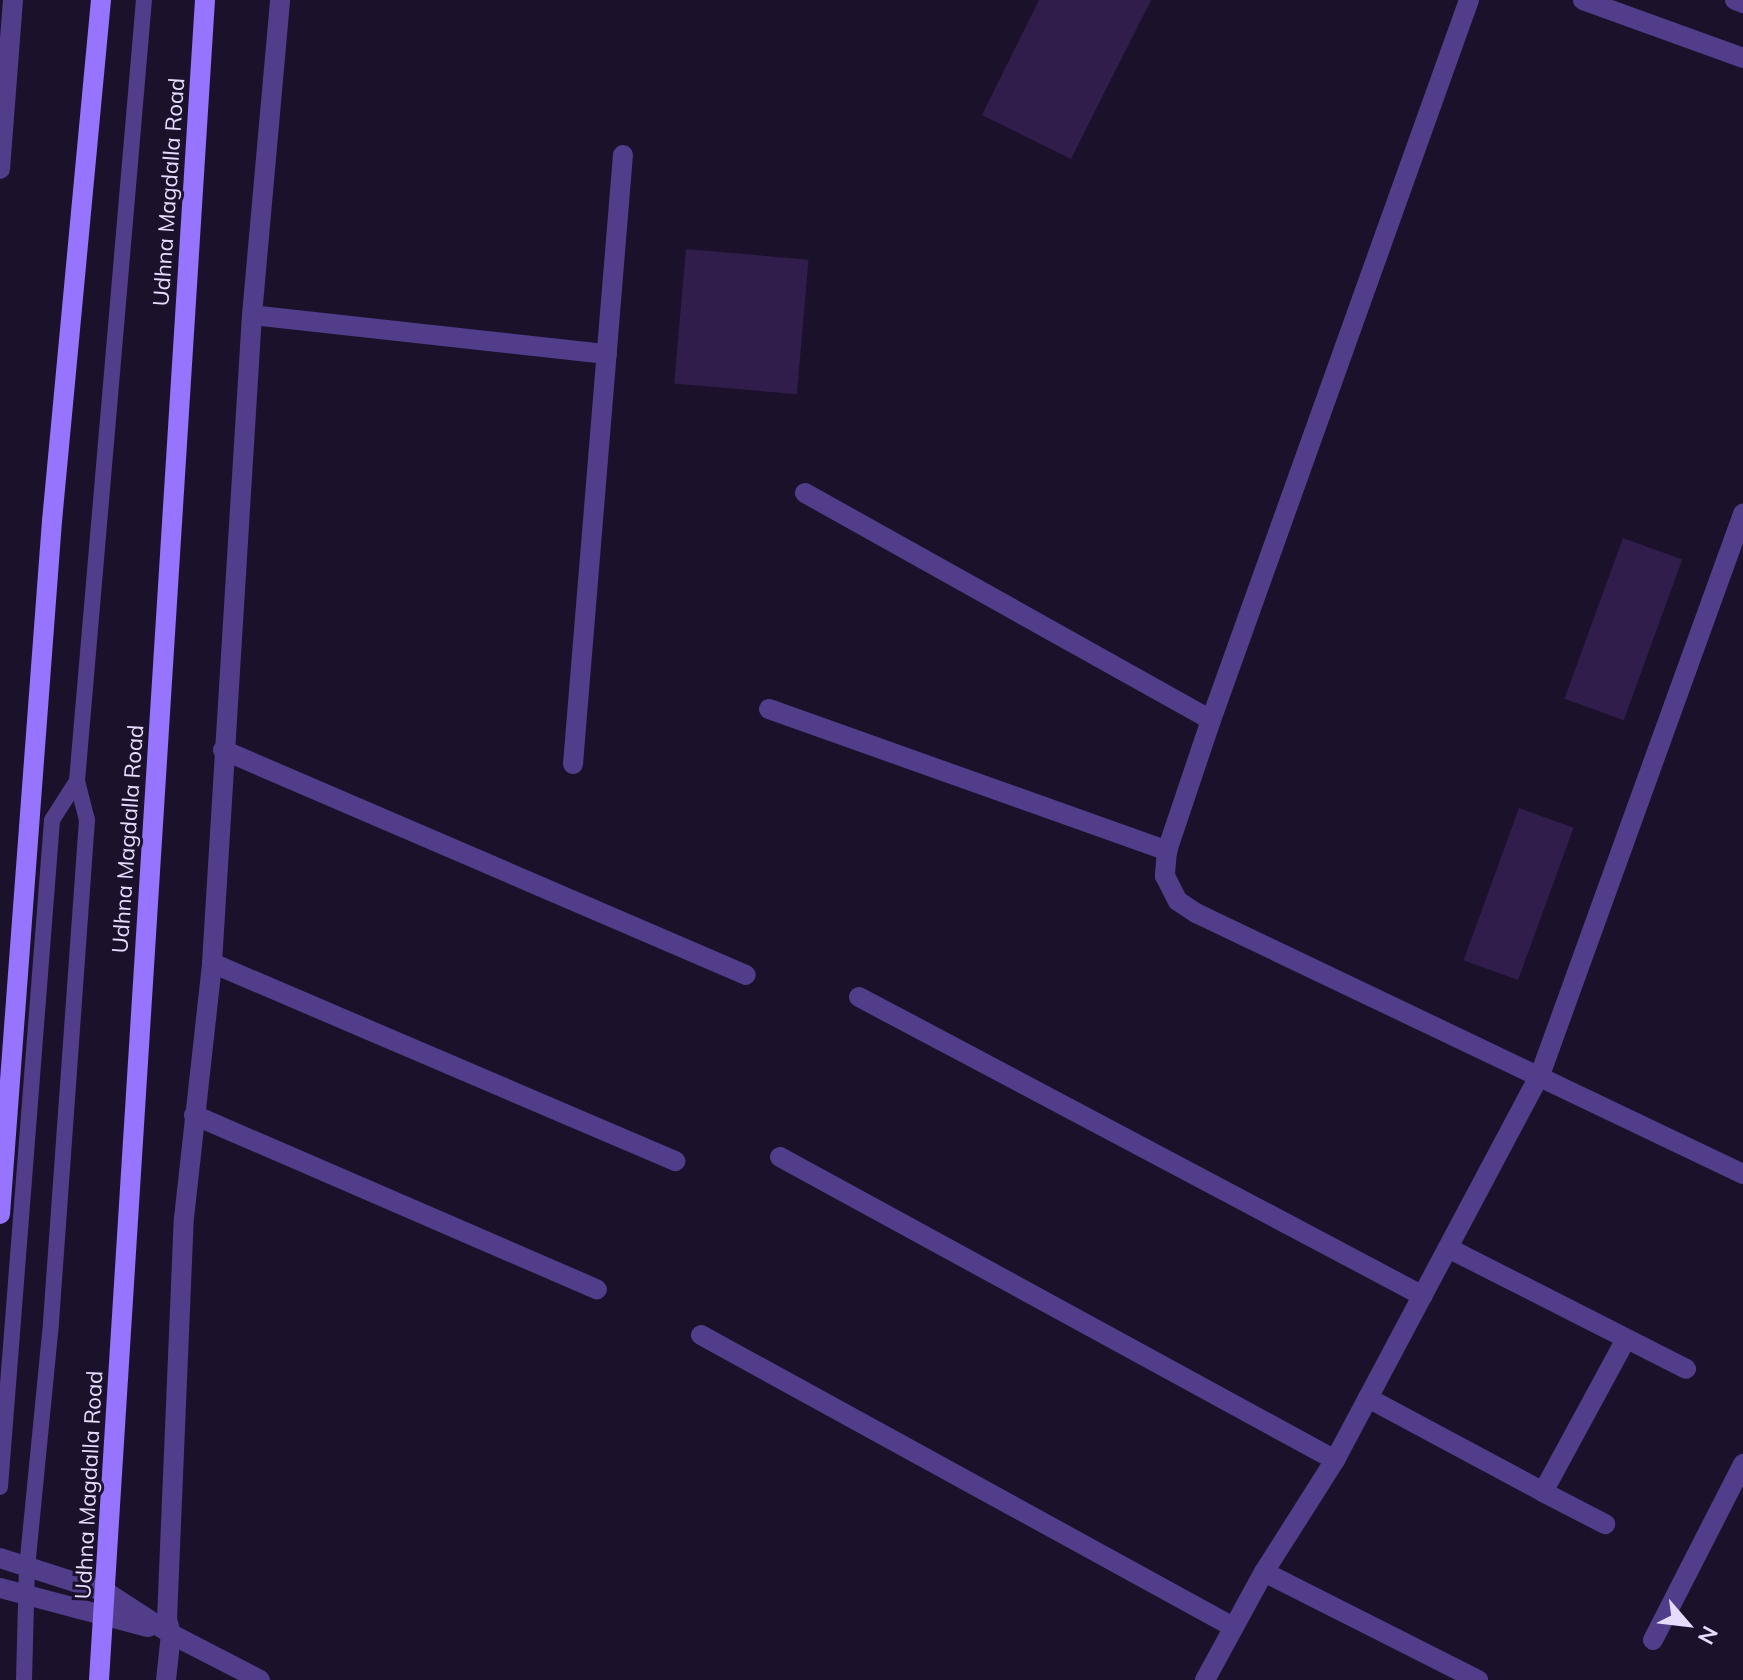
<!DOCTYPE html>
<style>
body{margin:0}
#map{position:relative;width:1743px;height:1680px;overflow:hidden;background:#1b112b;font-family:Mulish,sans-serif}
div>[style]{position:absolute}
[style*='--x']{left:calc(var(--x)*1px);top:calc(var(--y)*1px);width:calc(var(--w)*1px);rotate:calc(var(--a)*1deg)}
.building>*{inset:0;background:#311d4b;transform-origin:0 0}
.service>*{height:16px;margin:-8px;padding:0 8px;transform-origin:8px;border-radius:8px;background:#513d89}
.minor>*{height:20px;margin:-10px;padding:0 10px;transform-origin:10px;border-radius:10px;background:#513d89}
.tertiary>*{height:20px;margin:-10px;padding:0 10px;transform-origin:10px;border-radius:10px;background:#513d89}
.secondary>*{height:20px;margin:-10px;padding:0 10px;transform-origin:10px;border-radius:10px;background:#9674fd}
span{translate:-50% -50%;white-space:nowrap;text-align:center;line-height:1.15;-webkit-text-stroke:6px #1b112b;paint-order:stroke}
.street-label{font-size:22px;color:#e7dbff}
.north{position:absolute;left:1647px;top:1584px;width:80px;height:80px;-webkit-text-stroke:6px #1b112b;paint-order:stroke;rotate:118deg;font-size:22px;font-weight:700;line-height:32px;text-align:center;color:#e7dbff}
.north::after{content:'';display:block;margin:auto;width:28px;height:36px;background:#e7dbff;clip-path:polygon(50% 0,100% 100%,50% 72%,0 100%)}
</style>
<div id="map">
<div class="building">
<i style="clip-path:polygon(1039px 0,1151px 0,1071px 159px,982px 115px)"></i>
<i style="left:686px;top:249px;width:123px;height:135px;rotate:5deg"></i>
<i style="left:1623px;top:538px;width:63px;height:171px;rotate:20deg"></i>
<i style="left:1519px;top:808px;width:58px;height:162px;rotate:20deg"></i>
</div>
<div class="service">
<i style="--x:0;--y:1487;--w:669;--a:-85.54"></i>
<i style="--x:52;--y:820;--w:46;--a:-57.3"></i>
<i style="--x:24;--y:1680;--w:112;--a:-88.5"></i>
<i style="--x:27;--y:1568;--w:247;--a:-84.4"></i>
<i style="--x:51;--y:1322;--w:503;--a:-85.9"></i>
<i style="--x:87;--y:820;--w:40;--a:-104.4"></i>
<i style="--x:77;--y:781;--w:784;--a:-85.1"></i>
</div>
<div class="minor">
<i style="--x:1469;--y:0;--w:765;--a:109.71"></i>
<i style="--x:1211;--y:720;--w:138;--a:108.6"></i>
<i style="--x:1167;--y:851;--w:25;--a:95"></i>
<i style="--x:1165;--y:876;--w:28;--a:63"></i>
<i style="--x:1178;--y:901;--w:22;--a:34"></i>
<i style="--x:1196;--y:913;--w:606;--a:25.51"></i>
<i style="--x:252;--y:315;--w:357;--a:6.3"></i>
<i style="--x:805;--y:493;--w:465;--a:29.2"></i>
<i style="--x:769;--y:709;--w:423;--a:19.6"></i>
<i style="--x:223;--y:750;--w:569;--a:23.28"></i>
<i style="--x:573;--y:764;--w:611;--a:-85.31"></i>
<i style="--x:212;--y:963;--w:504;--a:23.15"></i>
<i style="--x:859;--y:997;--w:638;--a:27.93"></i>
<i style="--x:194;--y:1115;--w:439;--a:23.4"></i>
<i style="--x:780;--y:1157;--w:632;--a:28.63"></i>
<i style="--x:1448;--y:1248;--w:267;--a:26.9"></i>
<i style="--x:701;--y:1335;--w:607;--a:28.76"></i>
<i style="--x:1368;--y:1398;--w:199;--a:28.2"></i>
<i style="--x:1543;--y:1492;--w:174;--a:-61.5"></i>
<i style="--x:1543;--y:1492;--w:70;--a:27.3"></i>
<i style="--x:1264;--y:1572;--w:240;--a:26.8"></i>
<i style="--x:1653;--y:1640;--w:198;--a:-62.9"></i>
<i style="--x:166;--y:1680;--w:46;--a:-83.8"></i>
<i style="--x:171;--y:1634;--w:16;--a:-105"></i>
<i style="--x:167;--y:1619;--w:401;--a:-87.6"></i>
<i style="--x:184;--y:1218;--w:257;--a:-83.7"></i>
<i style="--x:212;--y:963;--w:649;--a:-86.47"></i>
<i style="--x:252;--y:315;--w:316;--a:-84.9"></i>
</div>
<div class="tertiary">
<i style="--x:1583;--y:0;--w:170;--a:19.9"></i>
<i style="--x:1735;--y:0;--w:9;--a:21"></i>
<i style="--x:0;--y:169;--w:169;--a:-85.6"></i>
<i style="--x:0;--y:1558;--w:111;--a:17.8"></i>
<i style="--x:106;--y:1592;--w:77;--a:32.9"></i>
<i style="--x:171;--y:1634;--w:100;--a:27.3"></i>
<i style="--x:0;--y:1588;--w:153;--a:14.8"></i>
<i style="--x:1205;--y:1680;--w:123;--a:-61.4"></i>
<i style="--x:1264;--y:1572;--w:133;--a:-57.6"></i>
<i style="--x:1335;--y:1460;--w:436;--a:-62"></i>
<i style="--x:1540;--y:1075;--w:597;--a:-70.11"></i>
</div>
<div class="secondary">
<i style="--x:0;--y:1214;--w:695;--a:-85.71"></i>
<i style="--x:52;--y:521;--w:523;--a:-84.63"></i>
<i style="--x:99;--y:1680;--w:1683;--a:-86.39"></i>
</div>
<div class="street-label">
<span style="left:169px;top:192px;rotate:-86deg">Udhna Magdalla Road</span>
<span style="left:128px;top:839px;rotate:-86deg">Udhna Magdalla Road</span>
<span style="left:89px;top:1485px;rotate:-87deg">Udhna Magdalla Road</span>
</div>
<div class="north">N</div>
</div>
